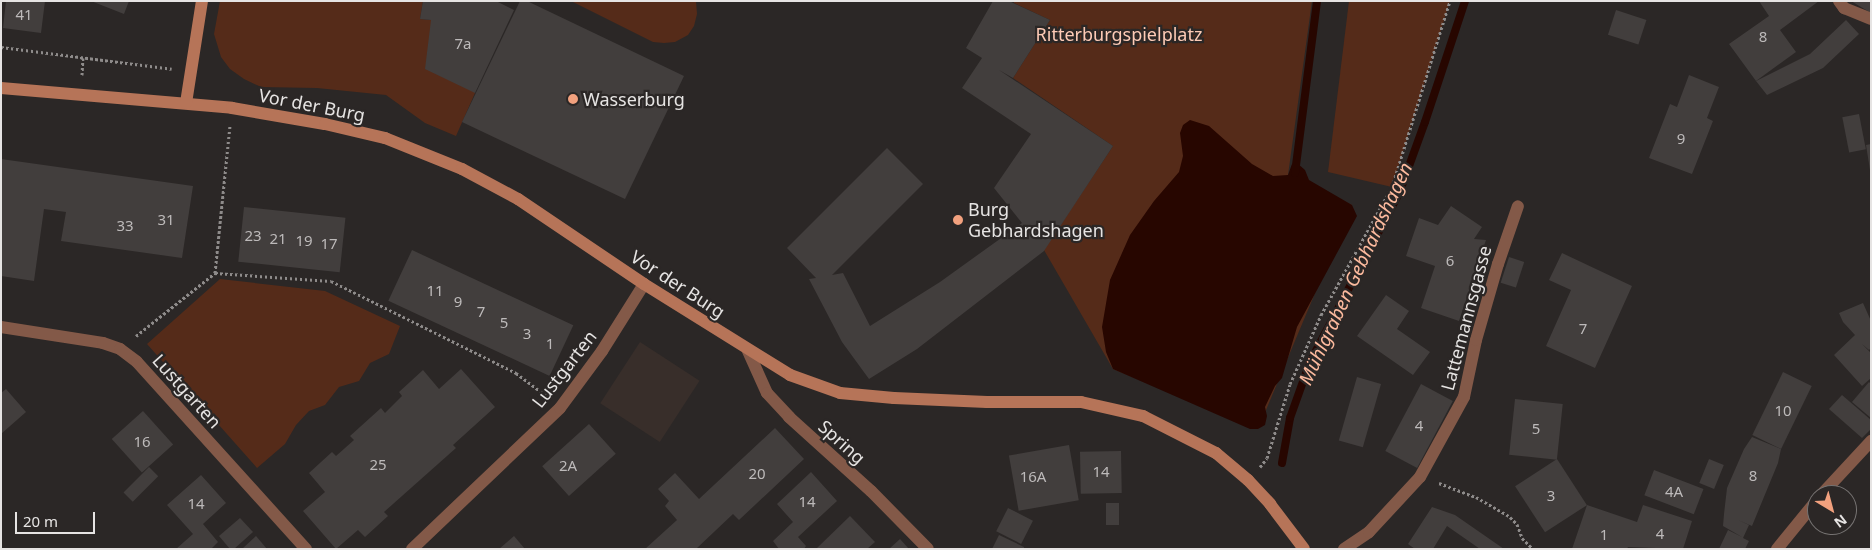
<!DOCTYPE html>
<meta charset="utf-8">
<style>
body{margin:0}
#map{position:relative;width:1872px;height:550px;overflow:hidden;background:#2b2726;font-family:"Noto Sans",sans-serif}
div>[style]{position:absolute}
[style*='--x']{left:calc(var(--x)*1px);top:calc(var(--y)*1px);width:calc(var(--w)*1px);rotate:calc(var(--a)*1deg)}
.built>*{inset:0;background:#382e2a;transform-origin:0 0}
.green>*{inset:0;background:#552b19}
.water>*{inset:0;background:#270600}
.stream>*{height:8px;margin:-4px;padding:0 4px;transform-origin:4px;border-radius:4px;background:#270600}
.building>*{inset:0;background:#423e3d;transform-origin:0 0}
.path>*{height:3px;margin-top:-1.5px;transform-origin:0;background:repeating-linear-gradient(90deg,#8e8b8a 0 2.5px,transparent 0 5px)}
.pedestrian>*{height:12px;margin:-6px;padding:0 6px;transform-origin:6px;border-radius:6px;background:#835948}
.minor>*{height:12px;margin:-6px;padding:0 6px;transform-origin:6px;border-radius:6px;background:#835948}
.secondary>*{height:12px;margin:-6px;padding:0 6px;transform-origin:6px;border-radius:6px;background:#b67458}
.dots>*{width:14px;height:14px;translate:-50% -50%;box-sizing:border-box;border:2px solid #2b2726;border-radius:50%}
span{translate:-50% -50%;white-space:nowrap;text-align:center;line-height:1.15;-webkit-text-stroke:4.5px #2b2726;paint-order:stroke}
.number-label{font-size:15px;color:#bdbaba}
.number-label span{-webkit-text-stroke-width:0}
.park-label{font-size:18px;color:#fdcbb6}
.poi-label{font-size:18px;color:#e6e4e3}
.left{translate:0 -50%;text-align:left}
.street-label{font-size:18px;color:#e6e4e3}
.water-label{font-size:19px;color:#fcba9e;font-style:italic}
.frame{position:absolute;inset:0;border:2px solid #e6e4e3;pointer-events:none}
.north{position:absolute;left:1807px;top:485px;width:50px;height:50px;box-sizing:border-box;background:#2b2726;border:1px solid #767372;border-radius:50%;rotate:143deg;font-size:14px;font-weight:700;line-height:20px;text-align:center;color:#e6e4e3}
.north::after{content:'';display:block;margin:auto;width:18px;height:22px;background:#f2a17e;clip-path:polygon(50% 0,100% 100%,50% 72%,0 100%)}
.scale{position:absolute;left:15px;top:512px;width:80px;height:22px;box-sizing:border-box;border:2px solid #e6e4e3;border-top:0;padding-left:6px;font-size:15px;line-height:18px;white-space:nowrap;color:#e6e4e3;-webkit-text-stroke:4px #2b2726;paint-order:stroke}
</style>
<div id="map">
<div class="built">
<i style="left:640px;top:342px;width:71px;height:73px;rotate:33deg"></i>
</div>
<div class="green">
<i style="clip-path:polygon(220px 1px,423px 1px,420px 19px,431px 20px,475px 93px,456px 136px,425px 123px,386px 95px,317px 88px,261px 87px,244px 79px,230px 69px,221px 57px,214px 34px)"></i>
<i style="clip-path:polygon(571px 1px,696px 1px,697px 14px,694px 26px,688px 35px,675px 42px,664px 43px,653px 42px)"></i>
<i style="clip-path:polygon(1014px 1px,1312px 1px,1288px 175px,1352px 205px,1258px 429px,1113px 369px,1044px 250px,1113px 146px,1013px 78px,1050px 20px,1014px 3px)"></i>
<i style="clip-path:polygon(1349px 1px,1450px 1px,1392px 187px,1328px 172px)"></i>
<i style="clip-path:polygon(220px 279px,325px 291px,400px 326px,389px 354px,370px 363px,359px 381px,339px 387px,325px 405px,309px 411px,296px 425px,285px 444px,257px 468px,147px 344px)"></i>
</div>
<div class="water">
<i style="clip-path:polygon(1190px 120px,1209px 126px,1252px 164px,1273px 176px,1288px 175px,1292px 164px,1297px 163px,1305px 170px,1309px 180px,1352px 205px,1357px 216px,1297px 327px,1282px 378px,1275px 386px,1265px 407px,1267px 416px,1265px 425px,1258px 429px,1250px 429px,1113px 369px,1106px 352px,1102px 327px,1110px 280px,1130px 235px,1154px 201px,1179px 172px,1183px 156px,1180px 133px,1183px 125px)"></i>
</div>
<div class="stream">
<i style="--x:1295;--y:173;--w:173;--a:-82.7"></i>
<i style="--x:1282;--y:463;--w:46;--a:-79.9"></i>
<i style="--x:1290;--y:418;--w:59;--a:-70.3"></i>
<i style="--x:1310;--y:362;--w:193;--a:-62.2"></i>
<i style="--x:1400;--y:191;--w:73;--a:-70.1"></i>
<i style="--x:1425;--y:122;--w:127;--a:-71.7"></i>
</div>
<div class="building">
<i style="clip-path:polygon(6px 1px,45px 1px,41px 33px,3px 28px)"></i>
<i style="clip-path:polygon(91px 1px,129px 1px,124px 14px)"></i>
<i style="clip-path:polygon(423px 1px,496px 1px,514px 10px,475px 93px,425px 69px,431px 20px,420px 19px)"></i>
<i style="clip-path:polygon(520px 1px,527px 1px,684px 76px,625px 199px,462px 122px)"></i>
<i style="clip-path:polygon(993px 1px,1009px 1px,1050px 20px,1013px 78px,999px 70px,1113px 146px,1044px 251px,917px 349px,869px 379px,842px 342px,809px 279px,816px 278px,787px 248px,887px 148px,923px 184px,832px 275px,843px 273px,870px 326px,940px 282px,1022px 223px,994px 188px,1031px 134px,962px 88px,982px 58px,966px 48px)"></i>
<i style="clip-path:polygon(1759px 1px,1819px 1px,1780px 30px,1796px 52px,1756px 81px,1729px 44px,1769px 16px)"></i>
<i style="clip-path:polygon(1851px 1px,1871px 1px,1871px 13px)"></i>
<i style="left:1616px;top:10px;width:32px;height:26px;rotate:18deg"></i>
<i style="clip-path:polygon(1846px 20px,1859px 34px,1823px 68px,1767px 95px,1756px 81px,1810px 54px)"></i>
<i style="clip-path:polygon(1689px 75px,1719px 87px,1707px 118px,1713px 121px,1692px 174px,1649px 158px,1670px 104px,1677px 107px)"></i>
<i style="left:1859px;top:114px;width:36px;height:17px;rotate:79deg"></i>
<i style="clip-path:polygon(1871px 144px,1871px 170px,1870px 170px,1866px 145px)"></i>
<i style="clip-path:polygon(1px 159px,193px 186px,182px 258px,61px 241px,66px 212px,44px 209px,34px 281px,1px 276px)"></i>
<i style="clip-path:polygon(1451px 206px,1482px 227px,1474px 239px,1486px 240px,1459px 321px,1421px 308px,1435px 266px,1406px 256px,1419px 218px,1438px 225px)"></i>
<i style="left:244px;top:207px;width:102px;height:55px;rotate:6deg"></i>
<i style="left:412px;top:250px;width:178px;height:56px;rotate:25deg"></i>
<i style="clip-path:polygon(1562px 253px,1632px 286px,1595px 368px,1546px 346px,1571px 290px,1549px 280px)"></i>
<i style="left:1509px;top:257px;width:16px;height:27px;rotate:18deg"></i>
<i style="clip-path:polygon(1386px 295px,1409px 311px,1397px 329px,1430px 352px,1413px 375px,1357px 336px)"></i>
<i style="clip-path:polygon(1863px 303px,1871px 321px,1871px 348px,1869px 350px,1862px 344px,1871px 353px,1871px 378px,1862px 386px,1834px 355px,1855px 335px,1843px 322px,1839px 313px)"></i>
<i style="clip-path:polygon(461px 369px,495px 407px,453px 445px,456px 448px,384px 512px,388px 516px,365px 537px,358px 530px,336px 549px,303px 511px,325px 492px,309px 473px,332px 452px,336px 456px,354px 440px,350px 436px,381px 408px,385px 413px,402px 396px,399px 392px,423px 370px,439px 389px)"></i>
<i style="left:1783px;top:372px;width:32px;height:70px;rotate:26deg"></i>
<i style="left:1357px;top:377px;width:25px;height:66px;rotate:16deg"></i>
<i style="clip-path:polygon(1869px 382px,1871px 384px,1871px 418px,1852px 402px)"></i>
<i style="left:1421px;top:384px;width:36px;height:76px;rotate:28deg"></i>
<i style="clip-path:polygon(6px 389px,26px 412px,1px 434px,1px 393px)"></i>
<i style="clip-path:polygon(1842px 395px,1871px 420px,1871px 429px,1862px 438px,1829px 409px)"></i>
<i style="left:1515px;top:399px;width:48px;height:56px;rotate:6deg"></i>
<i style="left:143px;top:411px;width:45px;height:42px;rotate:48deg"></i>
<i style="left:589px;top:424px;width:40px;height:63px;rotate:48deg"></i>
<i style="clip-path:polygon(775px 428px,804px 459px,739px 520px,733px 514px,696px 549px,645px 549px,677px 520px,665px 506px,669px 501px,658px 489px,675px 473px,699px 499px)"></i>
<i style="clip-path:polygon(1752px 437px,1781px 449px,1778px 463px,1752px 526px,1738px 520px,1749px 525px,1743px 538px,1749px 541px,1745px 549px,1719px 549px,1728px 530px,1742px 537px,1723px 526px,1724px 514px,1727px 488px,1744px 449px)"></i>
<i style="left:1069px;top:445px;width:56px;height:61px;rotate:80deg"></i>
<i style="left:1121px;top:451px;width:42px;height:41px;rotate:89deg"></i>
<i style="left:1557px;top:459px;width:55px;height:50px;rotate:57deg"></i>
<i style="left:1709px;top:459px;width:16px;height:26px;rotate:22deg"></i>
<i style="left:149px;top:467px;width:13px;height:36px;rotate:45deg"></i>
<i style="left:1654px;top:470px;width:53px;height:27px;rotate:21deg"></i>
<i style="clip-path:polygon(811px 472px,837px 501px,798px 537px,806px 546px,804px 549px,779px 549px,773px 541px,793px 522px,777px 504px)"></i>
<i style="clip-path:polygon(201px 475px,226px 503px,203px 524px,218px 542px,211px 549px,176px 549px,193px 534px,167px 505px)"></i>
<i style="left:1106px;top:503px;width:13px;height:22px"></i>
<i style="clip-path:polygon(1587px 505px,1637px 522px,1643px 505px,1692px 521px,1683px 549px,1628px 547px,1627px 549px,1572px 549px)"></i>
<i style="clip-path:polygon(1432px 507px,1455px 515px,1504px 549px,1480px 549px,1447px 526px,1433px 549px,1415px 549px,1408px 544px)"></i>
<i style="left:1008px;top:508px;width:28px;height:26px;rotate:27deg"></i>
<i style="clip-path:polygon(850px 516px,875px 542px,867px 549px,816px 549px)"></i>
<i style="clip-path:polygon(240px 518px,253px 532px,234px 549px,230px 549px,219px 536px)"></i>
<i style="clip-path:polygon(999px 535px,1024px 547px,1024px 549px,992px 549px)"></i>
<i style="clip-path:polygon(256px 536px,267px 549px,242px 549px)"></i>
<i style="clip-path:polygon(514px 536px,525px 549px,499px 549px)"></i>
<i style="clip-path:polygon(900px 539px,909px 549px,889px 549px)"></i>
</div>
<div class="path">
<i style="--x:1;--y:47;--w:172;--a:7.3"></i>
<i style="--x:82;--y:75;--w:17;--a:-87"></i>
<i style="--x:215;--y:273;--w:116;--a:3.9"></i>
<i style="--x:331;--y:281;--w:207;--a:26.4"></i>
<i style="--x:516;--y:373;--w:38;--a:37"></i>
<i style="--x:136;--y:336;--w:101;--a:-38.6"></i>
<i style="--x:215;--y:273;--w:148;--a:-84.2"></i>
<i style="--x:1260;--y:467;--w:11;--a:-52"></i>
<i style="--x:1267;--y:458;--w:77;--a:-72.7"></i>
<i style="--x:1290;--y:384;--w:76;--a:-65.8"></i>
<i style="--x:1321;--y:315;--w:146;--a:-61"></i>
<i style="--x:1392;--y:187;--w:195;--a:-72.7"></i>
<i style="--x:1439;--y:483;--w:40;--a:21"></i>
<i style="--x:1476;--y:497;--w:39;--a:30"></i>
<i style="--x:1510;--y:517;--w:10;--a:45"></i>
<i style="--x:1517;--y:524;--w:15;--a:70"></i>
<i style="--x:1522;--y:538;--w:16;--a:45"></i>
</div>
<div class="pedestrian">
<i style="--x:748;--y:351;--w:46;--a:65.7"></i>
<i style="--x:767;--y:393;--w:33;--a:47"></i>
<i style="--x:789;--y:417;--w:110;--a:42.1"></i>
<i style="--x:871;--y:491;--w:81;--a:45.5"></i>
</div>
<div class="minor">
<i style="--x:1839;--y:1;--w:9;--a:54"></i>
<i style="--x:1844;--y:8;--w:29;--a:22"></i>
<i style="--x:1;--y:327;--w:103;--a:8.9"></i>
<i style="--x:103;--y:343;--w:18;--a:19"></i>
<i style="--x:120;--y:349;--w:21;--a:37"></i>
<i style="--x:137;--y:362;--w:252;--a:47.9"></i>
<i style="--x:1821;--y:495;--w:74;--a:-47.2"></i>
<i style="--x:412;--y:549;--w:204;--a:-43.6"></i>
<i style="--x:560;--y:408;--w:71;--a:-53.6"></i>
<i style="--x:602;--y:351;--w:79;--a:-57.9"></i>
<i style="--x:1344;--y:549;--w:30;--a:-34"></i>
<i style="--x:1369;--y:532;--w:75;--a:-47.2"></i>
<i style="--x:1420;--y:477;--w:91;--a:-61.2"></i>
<i style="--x:1464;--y:397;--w:58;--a:-78.1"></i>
<i style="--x:1476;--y:340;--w:79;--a:-73.9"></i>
<i style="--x:1498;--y:264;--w:61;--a:-71"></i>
<i style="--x:1777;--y:549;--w:63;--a:-50.8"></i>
</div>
<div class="secondary">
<i style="--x:1;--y:88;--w:232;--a:4.9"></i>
<i style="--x:232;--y:108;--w:94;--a:9.8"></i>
<i style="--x:325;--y:124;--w:62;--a:13.1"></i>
<i style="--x:385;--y:138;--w:83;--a:21.9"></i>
<i style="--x:462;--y:169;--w:64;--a:28.2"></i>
<i style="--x:518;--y:199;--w:152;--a:34"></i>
<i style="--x:644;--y:284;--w:172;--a:31.9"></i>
<i style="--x:790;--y:375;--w:53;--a:19.8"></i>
<i style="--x:840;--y:393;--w:54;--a:5.3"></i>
<i style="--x:894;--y:398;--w:93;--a:2.5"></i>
<i style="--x:987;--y:402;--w:94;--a:0"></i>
<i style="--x:1081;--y:402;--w:64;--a:12.7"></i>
<i style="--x:1143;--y:416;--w:82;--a:26.9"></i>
<i style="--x:1216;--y:453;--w:42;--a:40.2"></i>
<i style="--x:1248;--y:480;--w:33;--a:47"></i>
<i style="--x:1270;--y:504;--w:56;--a:52.9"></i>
<i style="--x:186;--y:103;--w:103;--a:-81.1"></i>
</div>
<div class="dots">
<i style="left:573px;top:99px;background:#f2a17e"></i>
<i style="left:958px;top:220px;background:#f2a17e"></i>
</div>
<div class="number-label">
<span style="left:24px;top:15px">41</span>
<span style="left:1763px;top:37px">8</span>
<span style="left:463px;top:44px">7a</span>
<span style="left:1681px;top:139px">9</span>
<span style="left:166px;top:220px">31</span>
<span style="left:125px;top:226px">33</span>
<span style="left:253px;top:236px">23</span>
<span style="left:278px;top:239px">21</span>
<span style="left:304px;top:241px">19</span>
<span style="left:329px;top:244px">17</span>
<span style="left:1450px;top:261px">6</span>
<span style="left:435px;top:291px">11</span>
<span style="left:458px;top:302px">9</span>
<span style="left:481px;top:312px">7</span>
<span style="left:504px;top:323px">5</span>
<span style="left:1583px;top:329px">7</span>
<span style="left:527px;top:334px">3</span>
<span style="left:550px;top:344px">1</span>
<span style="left:1783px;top:411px">10</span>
<span style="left:1419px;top:426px">4</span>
<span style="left:1536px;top:429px">5</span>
<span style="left:142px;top:442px">16</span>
<span style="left:378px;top:465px">25</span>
<span style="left:568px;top:466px">2A</span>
<span style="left:1101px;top:472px">14</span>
<span style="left:757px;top:474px">20</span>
<span style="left:1753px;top:476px">8</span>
<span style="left:1033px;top:477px">16A</span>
<span style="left:1674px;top:492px">4A</span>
<span style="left:1551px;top:496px">3</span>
<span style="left:807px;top:502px">14</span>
<span style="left:196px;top:504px">14</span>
<span style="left:1660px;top:534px">4</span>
<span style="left:1604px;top:535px">1</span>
</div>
<div class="park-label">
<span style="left:1119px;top:34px">Ritterburgspielplatz</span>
</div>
<div class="poi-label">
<span class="left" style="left:583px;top:99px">Wasserburg</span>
<span class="left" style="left:968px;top:220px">Burg<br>Gebhardshagen</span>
</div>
<div class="street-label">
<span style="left:312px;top:105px;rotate:11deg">Vor der Burg</span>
<span style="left:678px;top:284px;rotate:33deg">Vor der Burg</span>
<span style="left:1466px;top:318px;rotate:-75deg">Lattemannsgasse</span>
<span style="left:564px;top:369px;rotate:-52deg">Lustgarten</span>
<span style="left:187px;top:391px;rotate:48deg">Lustgarten</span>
<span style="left:842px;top:442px;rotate:42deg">Spring</span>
</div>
<div class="water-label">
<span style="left:1356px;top:274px;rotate:-65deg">Mühlgraben Gebhardshagen</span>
</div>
<div class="frame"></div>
<div class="north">N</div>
<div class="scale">20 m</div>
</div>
